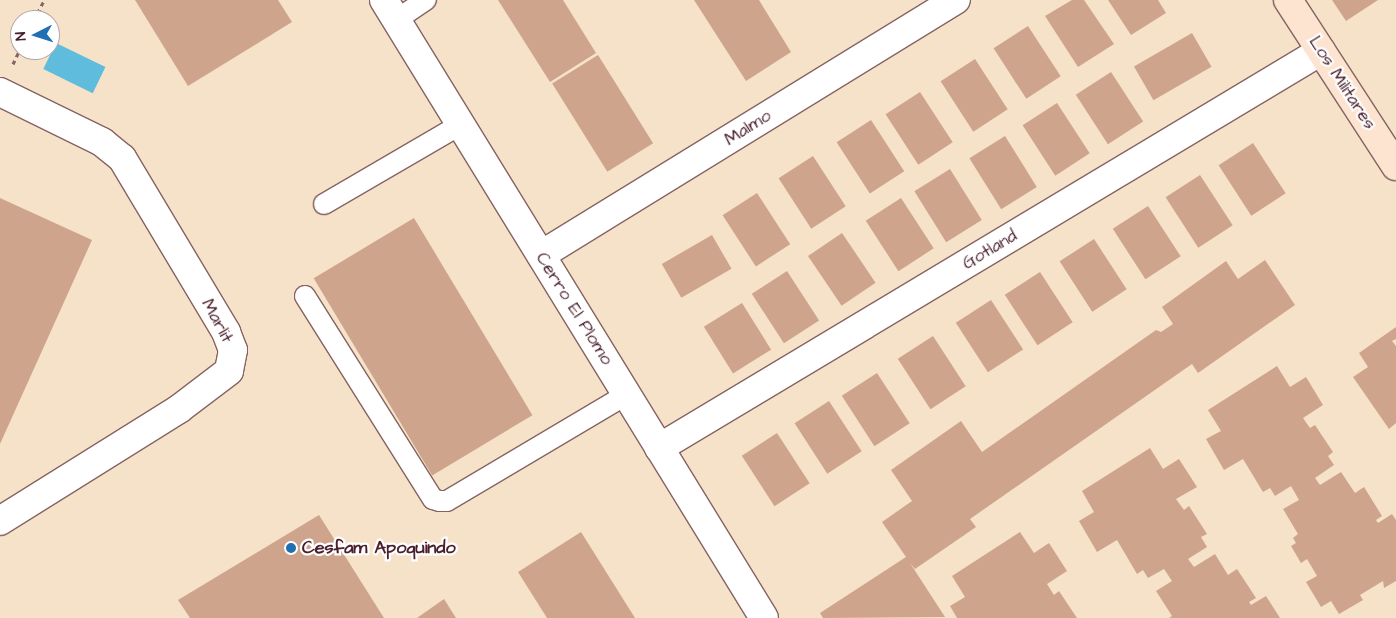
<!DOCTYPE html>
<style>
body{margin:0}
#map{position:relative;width:1396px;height:618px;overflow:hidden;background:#f5e2c9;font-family:"Architects Daughter",sans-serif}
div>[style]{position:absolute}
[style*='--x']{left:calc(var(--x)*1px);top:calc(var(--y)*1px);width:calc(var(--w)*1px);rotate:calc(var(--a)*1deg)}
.water>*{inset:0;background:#5fbcdd;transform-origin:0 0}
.building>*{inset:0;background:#cfa48c;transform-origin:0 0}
.path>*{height:3px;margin-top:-1.5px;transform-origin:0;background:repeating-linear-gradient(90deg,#866362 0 4px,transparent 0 8px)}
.roads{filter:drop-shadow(1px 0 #866362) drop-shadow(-1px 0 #866362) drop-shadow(0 1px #866362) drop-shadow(0 -1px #866362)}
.lane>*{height:20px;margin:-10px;padding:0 10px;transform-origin:10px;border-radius:10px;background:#fff}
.street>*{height:28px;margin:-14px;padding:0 14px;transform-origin:14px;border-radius:14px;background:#fff}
.secondary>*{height:28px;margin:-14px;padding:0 14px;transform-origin:14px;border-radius:14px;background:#fde4d1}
.dots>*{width:14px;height:14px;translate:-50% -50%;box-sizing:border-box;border:2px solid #fff;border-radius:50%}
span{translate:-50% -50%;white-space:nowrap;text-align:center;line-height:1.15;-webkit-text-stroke:4.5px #fff;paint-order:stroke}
.street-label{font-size:18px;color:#4a1f2b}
.poi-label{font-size:18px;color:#4a1f2b;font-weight:700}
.left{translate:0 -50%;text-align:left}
.north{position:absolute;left:10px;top:10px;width:50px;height:50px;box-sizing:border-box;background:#fff;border:1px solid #b7a5aa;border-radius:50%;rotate:265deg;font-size:14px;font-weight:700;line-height:20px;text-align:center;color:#4a1f2b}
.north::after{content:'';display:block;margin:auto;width:18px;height:22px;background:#1f6fb2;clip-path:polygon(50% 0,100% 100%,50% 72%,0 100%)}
</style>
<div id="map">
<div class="water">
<i style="left:56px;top:43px;width:55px;height:29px;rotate:26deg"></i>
</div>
<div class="building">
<i style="clip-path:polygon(135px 0,278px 0,292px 22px,188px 86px)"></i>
<i style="clip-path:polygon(498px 0,563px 0,596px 53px,550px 82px)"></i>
<i style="clip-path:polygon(694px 0,759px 0,791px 52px,746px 81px)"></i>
<i style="clip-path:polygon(1072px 0,1084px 0,1114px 44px,1078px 67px,1045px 16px)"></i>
<i style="clip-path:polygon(1108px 0,1158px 0,1166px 13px,1131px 35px)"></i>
<i style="clip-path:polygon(1332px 0,1378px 0,1346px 21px)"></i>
<i style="left:1028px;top:26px;width:60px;height:41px;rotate:57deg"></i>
<i style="left:1192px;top:33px;width:39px;height:67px;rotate:60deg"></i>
<i style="left:598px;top:55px;width:104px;height:54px;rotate:58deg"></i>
<i style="left:975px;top:59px;width:60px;height:41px;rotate:57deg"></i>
<i style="left:1111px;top:72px;width:59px;height:42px;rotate:57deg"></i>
<i style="left:920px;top:92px;width:60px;height:41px;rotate:57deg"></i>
<i style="left:1057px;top:103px;width:60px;height:41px;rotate:57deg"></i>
<i style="left:871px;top:120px;width:61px;height:41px;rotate:57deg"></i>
<i style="left:1005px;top:136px;width:60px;height:42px;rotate:58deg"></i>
<i style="left:1253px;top:143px;width:60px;height:41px;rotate:57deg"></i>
<i style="left:813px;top:156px;width:60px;height:41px;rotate:57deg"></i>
<i style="left:950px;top:169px;width:60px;height:42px;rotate:58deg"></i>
<i style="left:1200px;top:175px;width:60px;height:41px;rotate:57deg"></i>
<i style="left:757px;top:193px;width:61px;height:41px;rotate:57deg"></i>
<i style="clip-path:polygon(0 198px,92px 240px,0 444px)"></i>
<i style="left:901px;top:198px;width:60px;height:42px;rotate:57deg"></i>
<i style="left:1148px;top:206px;width:60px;height:42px;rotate:57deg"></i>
<i style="left:414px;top:218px;width:230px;height:117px;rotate:59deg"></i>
<i style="left:842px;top:233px;width:60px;height:41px;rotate:56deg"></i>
<i style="left:712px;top:235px;width:39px;height:58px;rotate:60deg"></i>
<i style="left:1094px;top:239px;width:60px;height:41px;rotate:57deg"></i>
<i style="clip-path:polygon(1265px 260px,1295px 305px,1198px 373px,1192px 364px,970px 519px,976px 527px,915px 569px,910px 563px,945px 617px,823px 618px,820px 613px,906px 557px,882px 522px,912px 501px,891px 470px,961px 421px,982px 452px,1156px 330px,1161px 332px,1173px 324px,1162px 307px,1226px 261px,1238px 279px)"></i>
<i style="left:787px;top:271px;width:59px;height:42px;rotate:57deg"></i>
<i style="left:1040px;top:272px;width:60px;height:42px;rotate:57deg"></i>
<i style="left:991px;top:300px;width:59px;height:42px;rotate:57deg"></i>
<i style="left:742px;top:303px;width:55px;height:45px;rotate:58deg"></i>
<i style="clip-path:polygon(1396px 327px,1396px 339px,1392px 341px,1396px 346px,1396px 423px,1389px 429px,1353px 377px,1368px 367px,1359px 353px)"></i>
<i style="left:933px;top:336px;width:60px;height:42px;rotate:57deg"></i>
<i style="clip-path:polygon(1277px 366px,1290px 387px,1306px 377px,1323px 405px,1303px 418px,1310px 428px,1315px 425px,1333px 452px,1328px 456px,1334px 465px,1315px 478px,1320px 485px,1341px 472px,1355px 493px,1364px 487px,1382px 516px,1376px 520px,1378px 523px,1392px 514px,1396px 520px,1396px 581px,1384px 588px,1383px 581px,1360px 595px,1363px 600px,1339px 614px,1331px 601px,1321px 607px,1306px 582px,1317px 576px,1307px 559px,1301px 563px,1291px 546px,1296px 543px,1293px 538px,1298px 534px,1283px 509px,1299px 500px,1291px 486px,1275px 496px,1270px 488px,1263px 492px,1243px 459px,1224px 470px,1206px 439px,1221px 431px,1208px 410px)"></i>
<i style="left:877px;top:373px;width:60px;height:42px;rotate:57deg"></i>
<i style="left:829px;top:401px;width:60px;height:41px;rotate:57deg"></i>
<i style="left:777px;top:433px;width:60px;height:42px;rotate:57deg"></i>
<i style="clip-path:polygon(1150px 448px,1163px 469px,1179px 459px,1197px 487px,1176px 499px,1184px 510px,1189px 506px,1207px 534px,1201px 537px,1207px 547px,1188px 559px,1194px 567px,1215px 554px,1228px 575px,1237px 569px,1256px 598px,1249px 602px,1251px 605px,1266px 596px,1280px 618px,1169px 618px,1172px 616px,1156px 591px,1172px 581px,1164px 569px,1148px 578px,1143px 570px,1137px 574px,1117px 540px,1097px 552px,1079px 521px,1094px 512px,1082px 491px)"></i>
<i style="clip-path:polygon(319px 515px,384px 618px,190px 618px,178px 600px)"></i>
<i style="clip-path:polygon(581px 532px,635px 618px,547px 618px,518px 572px)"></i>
<i style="clip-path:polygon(1020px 532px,1034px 553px,1049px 543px,1067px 571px,1047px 584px,1054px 595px,1059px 591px,1077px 618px,957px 618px,950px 606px,965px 597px,952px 576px)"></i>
<i style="clip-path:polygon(444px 599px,456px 618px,417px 618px)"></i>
</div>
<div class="path">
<i style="--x:34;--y:20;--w:22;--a:-63"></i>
<i style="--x:13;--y:64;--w:17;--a:-65"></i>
</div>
<div class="roads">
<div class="lane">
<i style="--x:396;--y:20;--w:36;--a:-34"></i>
<i style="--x:324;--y:204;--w:157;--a:-30.2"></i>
<i style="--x:305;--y:296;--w:240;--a:57.8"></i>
<i style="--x:433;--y:499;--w:6;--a:18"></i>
<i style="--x:439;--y:501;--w:8;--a:0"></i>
<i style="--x:447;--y:501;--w:209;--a:-30.7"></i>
</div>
<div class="street">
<i style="--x:384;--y:0;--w:725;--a:58.41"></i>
<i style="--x:0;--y:92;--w:114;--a:26.1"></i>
<i style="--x:102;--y:142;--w:26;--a:39"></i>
<i style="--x:122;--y:158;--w:203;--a:59.1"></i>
<i style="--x:226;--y:332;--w:19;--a:69"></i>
<i style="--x:233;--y:350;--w:21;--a:101"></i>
<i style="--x:229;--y:371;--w:63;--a:142.8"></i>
<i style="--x:179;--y:409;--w:211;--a:148"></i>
<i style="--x:541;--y:255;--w:487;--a:-31.6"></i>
<i style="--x:659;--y:448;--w:772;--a:-30.95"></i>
</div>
<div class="secondary">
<i style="--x:1288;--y:0;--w:198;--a:57"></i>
</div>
</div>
<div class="dots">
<i style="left:291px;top:548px;background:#1f6fb2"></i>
</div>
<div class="street-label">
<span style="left:1342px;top:83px;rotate:57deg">Los Militares</span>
<span style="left:748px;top:128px;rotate:-32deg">Malmo</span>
<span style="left:990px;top:250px;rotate:-31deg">Gotland</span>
<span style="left:574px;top:309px;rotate:58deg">Cerro El Plomo</span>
<span style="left:217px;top:321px;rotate:62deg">Marlit</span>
</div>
<div class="poi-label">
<span class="left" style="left:302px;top:548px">Cesfam Apoquindo</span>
</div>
<div class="north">N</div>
</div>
